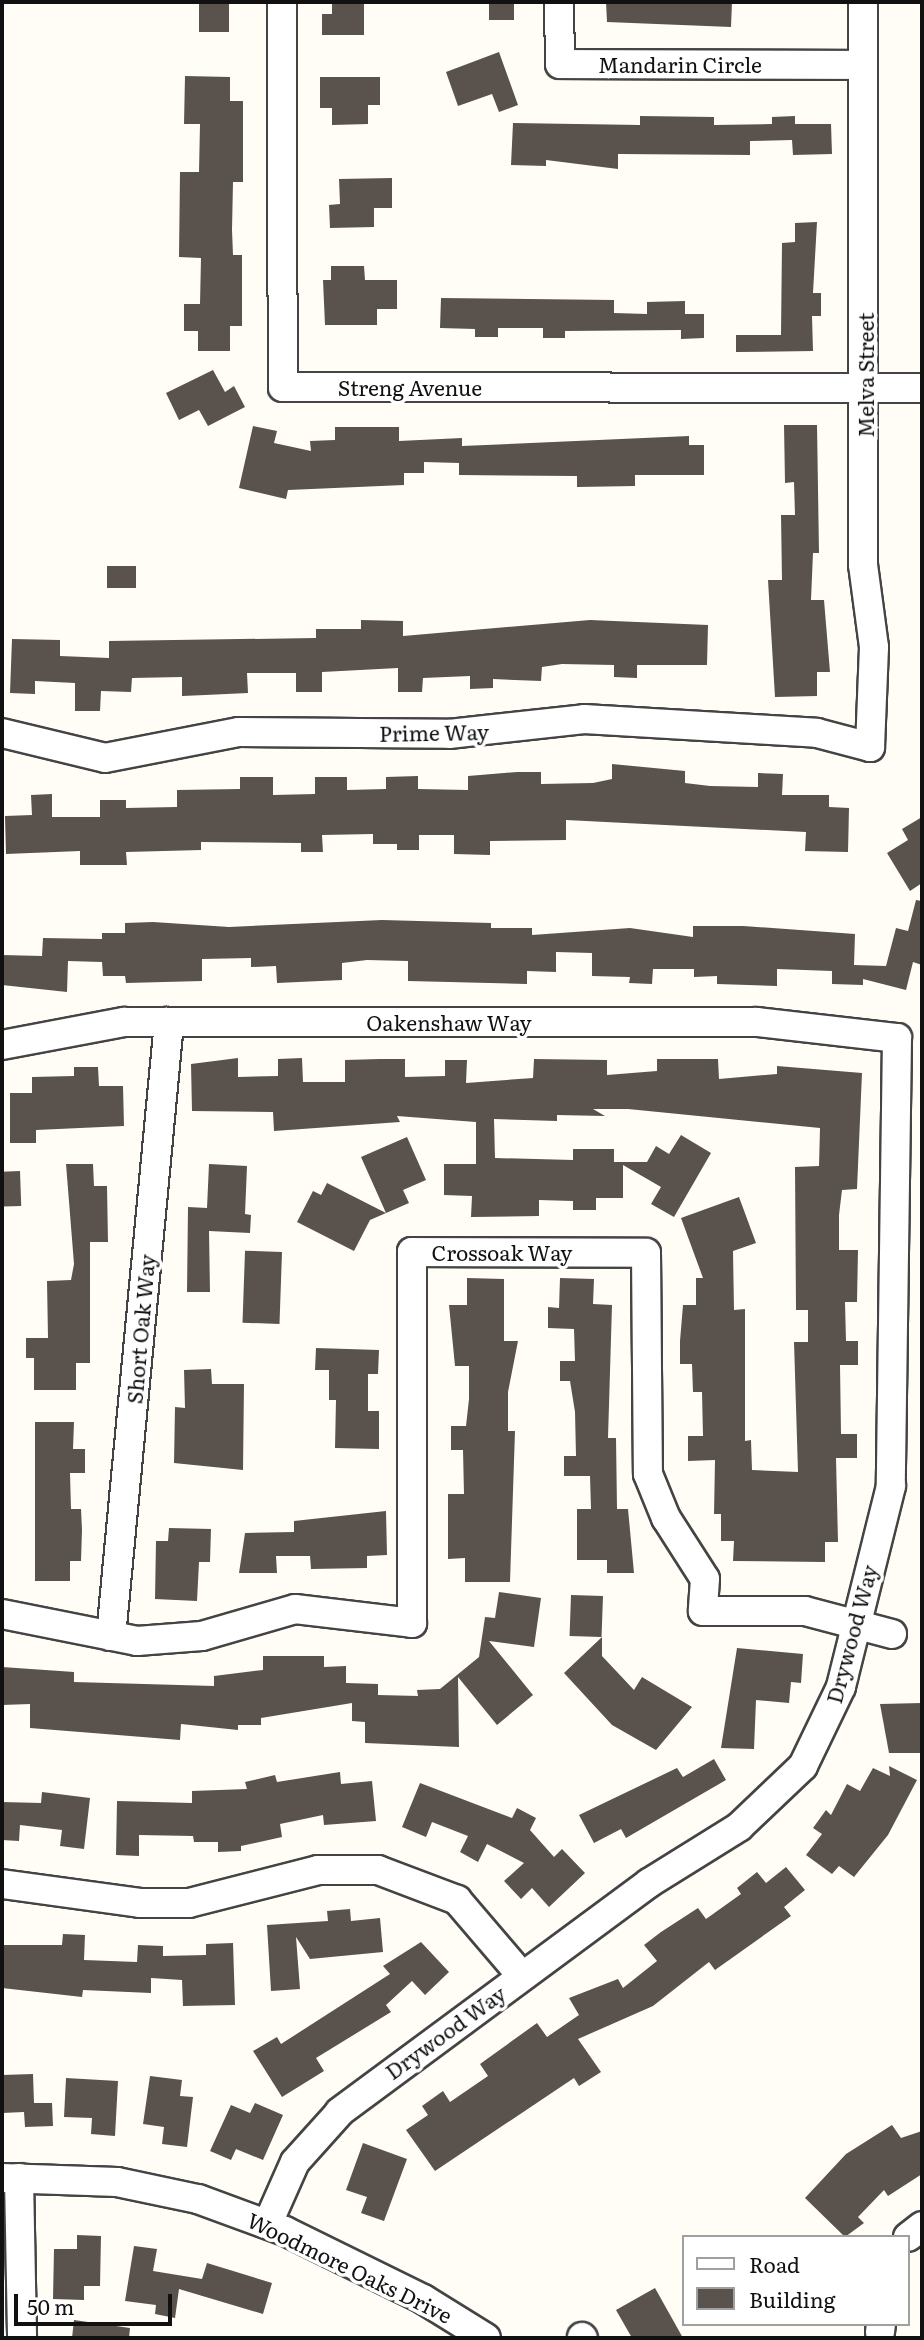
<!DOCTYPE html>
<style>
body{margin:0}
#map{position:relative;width:924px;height:2340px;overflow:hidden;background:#fffdf5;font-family:Literata,serif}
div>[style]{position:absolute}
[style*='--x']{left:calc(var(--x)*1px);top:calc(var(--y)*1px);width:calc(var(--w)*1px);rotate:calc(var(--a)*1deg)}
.building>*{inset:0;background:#5a524d;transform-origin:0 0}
.roads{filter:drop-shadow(2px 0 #444) drop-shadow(-2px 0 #444) drop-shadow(0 2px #444) drop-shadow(0 -2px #444)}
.minor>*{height:28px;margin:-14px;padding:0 14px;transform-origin:14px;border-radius:14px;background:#fff}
span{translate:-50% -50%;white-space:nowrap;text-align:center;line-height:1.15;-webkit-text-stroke:7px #fff;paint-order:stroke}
.street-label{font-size:21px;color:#111}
.frame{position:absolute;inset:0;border:4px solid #111;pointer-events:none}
.legend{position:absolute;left:682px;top:2235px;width:228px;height:91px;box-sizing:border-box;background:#fff;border:2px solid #a0a0a0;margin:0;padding:9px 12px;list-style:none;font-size:21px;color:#111}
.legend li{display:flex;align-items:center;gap:14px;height:35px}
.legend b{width:35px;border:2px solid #a0a0a0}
.scale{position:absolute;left:14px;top:2294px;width:158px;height:32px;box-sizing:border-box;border:4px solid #111;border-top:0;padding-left:9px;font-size:21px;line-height:24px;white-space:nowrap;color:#111;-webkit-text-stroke:5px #fff;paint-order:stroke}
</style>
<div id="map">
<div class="building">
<i style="left:199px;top:2px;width:30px;height:30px"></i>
<i style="clip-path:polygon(332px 2px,364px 2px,364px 35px,322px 35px,322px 14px,332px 14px)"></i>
<i style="left:489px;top:2px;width:25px;height:18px"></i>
<i style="clip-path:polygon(606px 2px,732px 2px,731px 27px,607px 22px)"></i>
<i style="clip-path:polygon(499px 52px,518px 105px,499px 112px,492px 94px,458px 106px,446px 72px)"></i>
<i style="clip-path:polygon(185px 76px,230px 77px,230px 101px,243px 101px,243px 182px,233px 182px,232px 230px,233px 255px,242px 255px,242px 326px,230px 326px,230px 351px,198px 351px,198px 331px,184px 331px,184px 304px,200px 304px,201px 258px,179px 257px,180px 172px,199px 172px,200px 124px,184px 124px)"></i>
<i style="clip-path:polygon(320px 77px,380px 77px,380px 105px,368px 105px,368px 124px,332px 125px,332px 108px,320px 108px)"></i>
<i style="clip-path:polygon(640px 116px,714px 117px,714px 125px,772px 124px,772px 117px,795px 116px,795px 124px,831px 124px,832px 154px,793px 155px,792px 140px,750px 141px,750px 155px,618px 154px,618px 169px,546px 160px,546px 166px,511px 165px,513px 123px,640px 125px)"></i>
<i style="clip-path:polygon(392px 178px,392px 208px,374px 208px,374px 227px,330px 228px,329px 205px,340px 204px,339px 179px)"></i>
<i style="clip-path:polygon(817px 222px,813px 293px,821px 293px,821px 316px,812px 316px,813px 351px,736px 352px,736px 335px,781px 335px,782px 243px,795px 242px,795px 223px)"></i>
<i style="clip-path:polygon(331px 266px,364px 266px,365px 280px,397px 280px,397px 309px,377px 309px,377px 325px,325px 325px,323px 280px,331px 280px)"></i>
<i style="clip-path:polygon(441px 298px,614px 300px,614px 313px,647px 314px,647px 302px,685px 301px,685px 314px,704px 314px,704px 338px,681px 339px,681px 330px,565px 331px,565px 338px,543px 338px,543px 328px,498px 328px,498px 337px,475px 337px,475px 329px,440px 328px)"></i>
<i style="clip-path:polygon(213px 370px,225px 392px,234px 386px,245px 407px,208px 426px,199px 410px,179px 420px,166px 393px)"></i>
<i style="clip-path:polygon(784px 425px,817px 425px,819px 553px,813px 553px,811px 600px,824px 600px,830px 672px,817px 672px,817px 696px,775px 697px,768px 580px,782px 580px,781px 515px,795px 515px,794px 482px,785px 483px)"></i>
<i style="clip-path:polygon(253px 426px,277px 431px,274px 443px,311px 451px,310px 441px,335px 440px,335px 427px,399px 427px,399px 441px,462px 438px,462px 446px,689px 436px,689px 445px,704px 445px,704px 475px,635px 475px,635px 486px,577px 487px,577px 476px,459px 475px,459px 463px,424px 462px,424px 473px,404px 473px,404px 485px,288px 490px,286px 499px,239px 488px)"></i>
<i style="left:107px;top:566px;width:29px;height:22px"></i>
<i style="clip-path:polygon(361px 620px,403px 621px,403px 636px,590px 620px,708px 625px,707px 665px,637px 665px,637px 678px,614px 677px,614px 665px,562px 664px,542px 667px,541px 681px,493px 679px,493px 688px,470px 689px,470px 676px,423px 678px,422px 692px,398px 692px,398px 668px,322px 672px,322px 692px,296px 692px,296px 673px,247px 673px,248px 693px,205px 695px,182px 696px,182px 677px,132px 678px,131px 692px,101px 691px,100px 711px,75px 711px,75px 683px,35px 681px,35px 694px,10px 693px,12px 639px,60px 640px,60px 656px,109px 658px,109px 641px,316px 638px,316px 629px,361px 629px)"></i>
<i style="clip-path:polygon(612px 764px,685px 771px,685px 783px,710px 786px,758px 787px,758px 773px,783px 774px,782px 795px,829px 795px,829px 807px,849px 808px,848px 852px,805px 851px,806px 832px,566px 820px,566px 840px,490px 841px,490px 855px,454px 854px,454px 835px,419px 835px,419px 850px,397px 850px,397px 844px,373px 844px,373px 834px,322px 835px,323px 852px,301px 852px,301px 843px,201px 842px,201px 850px,126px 852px,127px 865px,80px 865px,80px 851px,6px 854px,5px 816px,32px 815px,31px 795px,52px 794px,52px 817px,100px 817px,100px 800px,126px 800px,126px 808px,177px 807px,177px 790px,240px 789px,240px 777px,273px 777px,273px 795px,315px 794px,315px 777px,347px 777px,347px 790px,386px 789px,386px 777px,418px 776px,418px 789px,468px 790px,468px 776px,517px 772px,541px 772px,541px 784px,593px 783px,612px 779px)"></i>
<i style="clip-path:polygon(922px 817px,922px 883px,910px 891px,887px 853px,908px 840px,902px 829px)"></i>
<i style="clip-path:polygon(916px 900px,922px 901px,922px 965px,913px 962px,906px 990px,863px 979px,863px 985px,832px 984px,832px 971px,777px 969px,777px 986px,717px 984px,717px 976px,694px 977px,694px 969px,653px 969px,652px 984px,629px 983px,630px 977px,592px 976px,592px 953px,556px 952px,556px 972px,527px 971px,527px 984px,408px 981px,408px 961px,367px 960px,342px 963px,342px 980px,277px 983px,276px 966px,251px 967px,251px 958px,202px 959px,202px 981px,126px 983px,125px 976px,103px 976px,102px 962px,68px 961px,67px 992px,2px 985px,2px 955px,42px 956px,43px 938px,102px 939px,102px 933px,125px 933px,125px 923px,153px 922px,229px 927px,382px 920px,491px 923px,491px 928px,532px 928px,532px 935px,630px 928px,693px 937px,693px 926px,743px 926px,855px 934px,854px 965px,886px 966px,896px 928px,908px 931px)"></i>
<i style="clip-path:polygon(238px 1058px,238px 1077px,278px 1076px,278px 1059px,302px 1058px,303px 1082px,345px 1082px,345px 1060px,380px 1059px,405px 1059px,405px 1077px,445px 1076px,445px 1060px,467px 1060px,466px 1083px,533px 1078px,534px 1059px,607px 1060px,607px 1075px,657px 1071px,657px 1059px,718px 1059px,719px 1079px,777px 1074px,777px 1066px,862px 1073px,857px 1189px,842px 1190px,839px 1215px,839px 1250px,858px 1250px,857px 1302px,845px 1302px,846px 1341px,858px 1341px,858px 1365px,840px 1365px,841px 1434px,857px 1434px,857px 1458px,836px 1458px,838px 1542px,825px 1542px,825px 1562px,733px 1561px,734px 1541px,721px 1541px,721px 1514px,714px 1514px,715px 1460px,688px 1461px,688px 1436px,703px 1436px,702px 1392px,693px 1392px,692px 1364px,680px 1364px,680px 1341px,683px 1305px,696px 1305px,696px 1278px,703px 1278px,681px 1218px,739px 1197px,756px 1243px,733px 1251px,734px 1310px,745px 1309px,745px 1441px,751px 1440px,752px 1470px,798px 1472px,794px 1342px,808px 1342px,808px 1310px,796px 1310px,795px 1167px,819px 1166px,820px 1128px,628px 1109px,593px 1109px,605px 1116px,557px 1115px,557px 1121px,494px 1119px,495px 1158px,573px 1160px,573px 1149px,614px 1149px,614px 1162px,647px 1162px,656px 1146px,669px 1154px,681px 1135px,711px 1153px,674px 1217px,651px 1204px,661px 1187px,623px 1165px,623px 1198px,596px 1198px,596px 1210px,573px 1210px,573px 1201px,539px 1200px,539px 1216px,471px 1217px,472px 1196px,444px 1195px,444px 1164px,476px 1164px,476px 1122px,397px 1116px,400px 1122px,274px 1131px,273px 1112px,192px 1111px,191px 1064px)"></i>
<i style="clip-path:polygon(74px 1067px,98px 1067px,99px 1086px,123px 1086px,124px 1126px,36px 1130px,36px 1143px,10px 1143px,10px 1093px,32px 1093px,32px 1077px,74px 1076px)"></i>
<i style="clip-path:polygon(407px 1137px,426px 1180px,403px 1190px,409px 1203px,370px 1220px,354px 1251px,297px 1222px,313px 1191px,321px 1195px,327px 1183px,386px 1213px,361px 1157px)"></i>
<i style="clip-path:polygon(66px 1164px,93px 1164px,94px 1186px,107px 1186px,108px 1242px,90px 1242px,90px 1363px,76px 1363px,76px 1390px,34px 1390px,34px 1358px,26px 1358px,26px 1338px,48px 1338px,47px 1281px,71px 1280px,74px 1264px)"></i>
<i style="clip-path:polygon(209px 1164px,247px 1166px,245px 1214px,251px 1215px,250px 1233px,209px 1231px,210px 1292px,187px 1292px,188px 1207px,207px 1208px)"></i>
<i style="left:20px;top:1171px;width:35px;height:18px;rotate:88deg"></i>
<i style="left:282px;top:1252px;width:72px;height:37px;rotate:92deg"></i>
<i style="clip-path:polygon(467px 1278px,504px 1279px,504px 1341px,518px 1341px,508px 1392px,508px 1431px,515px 1431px,510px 1582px,465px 1582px,465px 1558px,448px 1559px,448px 1494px,464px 1494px,463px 1450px,451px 1450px,451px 1426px,466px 1426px,469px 1399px,469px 1366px,455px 1366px,449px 1305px,467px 1305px)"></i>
<i style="clip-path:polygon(560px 1278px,594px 1279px,593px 1304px,612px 1305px,608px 1438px,616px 1438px,617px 1509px,628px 1509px,634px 1573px,607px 1573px,607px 1560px,577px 1560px,577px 1509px,591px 1509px,590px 1476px,564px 1476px,564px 1456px,576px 1456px,575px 1412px,570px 1381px,560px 1381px,560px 1361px,575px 1361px,574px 1329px,548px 1328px,548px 1307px,559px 1308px)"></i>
<i style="clip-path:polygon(316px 1348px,379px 1350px,378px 1374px,368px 1374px,368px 1411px,379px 1411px,379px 1449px,335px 1448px,336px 1400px,329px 1400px,329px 1370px,315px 1370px)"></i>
<i style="clip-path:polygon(211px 1369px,212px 1384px,244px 1384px,243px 1470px,174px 1463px,175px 1407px,185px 1408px,184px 1370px)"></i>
<i style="clip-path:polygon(35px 1422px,74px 1422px,73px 1449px,85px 1449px,85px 1473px,70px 1473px,71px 1509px,81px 1509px,82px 1530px,81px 1561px,70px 1561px,70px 1581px,35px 1581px)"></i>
<i style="clip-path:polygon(386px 1511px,387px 1555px,367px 1556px,367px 1568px,311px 1569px,310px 1556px,276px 1556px,277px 1573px,239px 1573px,245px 1533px,294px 1532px,294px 1521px)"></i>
<i style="clip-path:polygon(169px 1528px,211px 1529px,210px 1562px,199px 1562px,197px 1601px,155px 1599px,156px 1541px,168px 1541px)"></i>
<i style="clip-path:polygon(499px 1592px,541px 1598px,534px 1647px,489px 1641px,533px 1695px,497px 1725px,458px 1677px,459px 1747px,365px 1743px,365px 1722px,352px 1721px,352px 1703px,261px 1718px,261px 1725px,238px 1725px,238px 1730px,181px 1724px,180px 1740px,30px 1728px,30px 1704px,2px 1705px,2px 1667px,74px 1672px,74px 1682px,214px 1686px,214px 1676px,263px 1670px,263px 1656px,324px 1656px,324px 1667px,346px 1666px,346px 1683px,378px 1684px,378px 1695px,418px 1696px,417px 1690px,440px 1689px,479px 1657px,485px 1617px,495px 1618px)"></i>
<i style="left:571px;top:1595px;width:32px;height:41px;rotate:2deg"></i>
<i style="clip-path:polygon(602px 1637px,602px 1656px,634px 1690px,642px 1677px,692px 1707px,656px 1750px,612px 1725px,564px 1673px)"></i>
<i style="clip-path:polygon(737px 1648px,803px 1654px,801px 1683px,791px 1682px,789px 1703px,756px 1700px,754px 1749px,721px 1748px)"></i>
<i style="clip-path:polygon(922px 1703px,922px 1753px,889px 1753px,880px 1704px)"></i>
<i style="clip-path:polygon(714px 1759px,726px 1780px,626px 1838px,621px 1829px,594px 1843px,579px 1815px,677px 1768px,683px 1777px)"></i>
<i style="clip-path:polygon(889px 1766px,917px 1780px,888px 1835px,854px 1877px,839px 1866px,832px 1874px,806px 1855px,822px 1834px,813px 1828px,826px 1810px,831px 1815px,847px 1784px,860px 1791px,873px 1768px,890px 1776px)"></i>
<i style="clip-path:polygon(340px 1772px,341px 1784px,372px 1781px,376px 1821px,324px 1825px,323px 1815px,280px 1824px,282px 1837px,241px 1846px,241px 1851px,218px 1852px,218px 1842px,194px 1842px,193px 1836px,139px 1835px,139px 1856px,116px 1855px,117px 1801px,192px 1803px,192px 1791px,247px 1789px,245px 1782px,275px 1775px,277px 1782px)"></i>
<i style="clip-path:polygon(420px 1783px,512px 1818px,517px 1808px,536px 1818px,530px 1830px,554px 1857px,562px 1849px,585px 1873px,549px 1907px,532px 1888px,521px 1899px,504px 1881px,524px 1863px,487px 1844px,478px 1862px,460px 1852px,468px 1836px,432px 1822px,426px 1837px,402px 1827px)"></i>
<i style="clip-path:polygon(42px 1792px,90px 1798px,84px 1849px,60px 1846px,62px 1830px,20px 1825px,19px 1841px,2px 1840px,2px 1802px,41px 1803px)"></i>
<i style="clip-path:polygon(786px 1867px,805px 1890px,784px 1907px,791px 1916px,715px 1970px,709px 1962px,653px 2006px,578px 2039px,601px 2072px,579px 2086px,574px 2078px,435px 2171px,406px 2130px,428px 2115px,422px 2106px,443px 2091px,450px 2102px,488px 2076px,480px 2064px,537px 2023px,547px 2037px,579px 2015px,569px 1998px,618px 1979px,623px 1988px,657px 1961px,644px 1945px,661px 1932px,698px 1908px,706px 1919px,741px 1894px,737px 1888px,757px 1872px,766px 1883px)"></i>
<i style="clip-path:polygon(350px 1909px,351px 1921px,380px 1918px,383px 1952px,310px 1959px,296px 1937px,300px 1989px,271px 1991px,267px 1925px,328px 1921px,327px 1911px)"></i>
<i style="clip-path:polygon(63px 1934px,85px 1935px,84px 1960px,137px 1962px,138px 1945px,163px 1946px,163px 1956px,206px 1955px,206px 1944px,233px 1943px,235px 2005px,183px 2006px,182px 1980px,151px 1978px,151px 1993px,83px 1990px,82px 1997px,2px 1988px,2px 1945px,62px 1945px)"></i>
<i style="clip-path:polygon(421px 1942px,449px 1972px,425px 1995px,412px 1981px,386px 2005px,391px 2012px,316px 2058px,324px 2071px,282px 2097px,253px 2051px,277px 2037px,281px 2044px,390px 1974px,383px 1966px)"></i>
<i style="clip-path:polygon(33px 2074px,34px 2103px,52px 2103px,53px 2126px,25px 2127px,24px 2112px,2px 2113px,2px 2075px)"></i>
<i style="clip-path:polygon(150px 2076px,182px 2080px,180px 2096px,193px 2097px,187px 2147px,162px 2144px,164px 2127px,143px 2124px)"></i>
<i style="clip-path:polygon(66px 2078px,118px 2081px,115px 2136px,91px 2134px,92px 2118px,64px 2117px)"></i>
<i style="clip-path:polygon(255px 2103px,283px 2115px,263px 2160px,236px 2149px,231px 2160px,210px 2151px,231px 2105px,250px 2113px)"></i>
<i style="clip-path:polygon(892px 2125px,901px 2138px,922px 2131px,922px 2174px,888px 2196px,884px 2190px,858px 2217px,864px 2223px,845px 2237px,805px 2198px,846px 2154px)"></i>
<i style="clip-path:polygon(363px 2143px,407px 2159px,384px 2221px,361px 2213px,367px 2197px,346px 2190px)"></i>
<i style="clip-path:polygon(77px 2235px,101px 2236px,100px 2286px,84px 2286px,84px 2300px,53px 2299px,54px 2249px,77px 2249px)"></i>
<i style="clip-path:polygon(134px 2246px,157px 2249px,153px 2271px,202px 2279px,207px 2263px,272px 2283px,263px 2314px,179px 2289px,175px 2318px,155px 2314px,156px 2305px,125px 2301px)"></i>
<i style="clip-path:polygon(655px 2288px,683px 2338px,632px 2338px,616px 2310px)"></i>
<i style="clip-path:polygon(74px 2320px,130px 2328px,129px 2338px,72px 2338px)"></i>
</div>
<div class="roads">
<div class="minor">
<i style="--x:282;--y:2;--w:385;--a:89.9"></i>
<i style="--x:283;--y:387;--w:639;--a:0.09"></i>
<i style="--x:559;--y:2;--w:62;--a:89.1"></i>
<i style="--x:560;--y:64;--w:303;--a:0.2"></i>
<i style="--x:2;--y:733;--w:106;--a:13.6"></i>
<i style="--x:105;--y:758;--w:136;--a:-11"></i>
<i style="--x:239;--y:732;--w:210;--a:0.5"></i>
<i style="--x:449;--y:734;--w:136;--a:-6.3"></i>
<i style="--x:584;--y:719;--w:233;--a:3.4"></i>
<i style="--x:817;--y:733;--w:55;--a:14.8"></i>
<i style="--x:870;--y:747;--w:100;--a:-87.7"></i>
<i style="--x:874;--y:647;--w:83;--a:-97.6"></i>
<i style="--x:863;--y:565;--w:563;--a:-90"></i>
<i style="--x:2;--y:1045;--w:124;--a:-10.7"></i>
<i style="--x:124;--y:1022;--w:633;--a:0"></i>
<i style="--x:757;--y:1022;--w:141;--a:6.5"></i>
<i style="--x:897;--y:1038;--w:448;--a:90.8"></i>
<i style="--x:891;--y:1486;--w:207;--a:104"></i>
<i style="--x:841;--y:1687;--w:88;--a:115.7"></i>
<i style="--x:803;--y:1766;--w:88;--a:136.4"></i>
<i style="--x:739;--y:1827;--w:106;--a:148.1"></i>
<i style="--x:649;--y:1883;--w:385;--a:143.5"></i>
<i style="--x:340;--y:2112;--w:67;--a:132"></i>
<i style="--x:295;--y:2162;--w:67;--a:113.9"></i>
<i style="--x:2;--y:1614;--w:138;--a:11.3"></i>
<i style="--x:137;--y:1641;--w:65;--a:-4.4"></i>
<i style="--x:202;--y:1636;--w:97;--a:-16.2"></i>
<i style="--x:295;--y:1609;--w:118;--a:6.8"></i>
<i style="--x:412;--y:1623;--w:371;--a:-90"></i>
<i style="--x:412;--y:1252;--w:234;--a:0.2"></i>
<i style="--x:646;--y:1253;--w:221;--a:89.5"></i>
<i style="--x:648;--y:1474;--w:48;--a:67.8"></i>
<i style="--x:666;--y:1518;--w:72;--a:57.4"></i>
<i style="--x:705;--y:1579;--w:32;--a:94"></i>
<i style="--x:703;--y:1611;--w:102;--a:0"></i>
<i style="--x:805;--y:1611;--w:90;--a:14.8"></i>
<i style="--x:111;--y:1636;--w:617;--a:-84.6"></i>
<i style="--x:2;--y:1884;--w:139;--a:7.8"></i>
<i style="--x:140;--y:1903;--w:49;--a:0"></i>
<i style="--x:189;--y:1903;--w:133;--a:-14.3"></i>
<i style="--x:318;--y:1870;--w:60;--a:0"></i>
<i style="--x:378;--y:1870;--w:85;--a:20.8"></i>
<i style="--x:457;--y:1900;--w:100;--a:49.5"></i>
<i style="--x:2;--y:2178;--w:115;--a:2"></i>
<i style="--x:117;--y:2182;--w:83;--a:11.9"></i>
<i style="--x:198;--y:2199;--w:93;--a:20.2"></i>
<i style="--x:285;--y:2231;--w:154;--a:26.2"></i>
<i style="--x:423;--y:2299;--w:74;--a:31.8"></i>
<i style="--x:19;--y:2178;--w:160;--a:88.9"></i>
<i style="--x:908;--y:2237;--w:18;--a:-38"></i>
<i style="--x:880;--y:2332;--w:8;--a:-83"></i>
<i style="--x:582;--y:2337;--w:1;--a:45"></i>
</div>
</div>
<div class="street-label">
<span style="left:680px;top:64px">Mandarin Circle</span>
<span style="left:865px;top:375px;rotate:-90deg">Melva Street</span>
<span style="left:410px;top:387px">Streng Avenue</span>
<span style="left:434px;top:732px;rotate:-1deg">Prime Way</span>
<span style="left:449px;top:1022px">Oakenshaw Way</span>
<span style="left:502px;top:1252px">Crossoak Way</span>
<span style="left:140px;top:1329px;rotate:-85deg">Short Oak Way</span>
<span style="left:851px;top:1634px;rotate:-75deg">Drywood Way</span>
<span style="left:445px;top:2032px;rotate:-36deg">Drywood Way</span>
<span style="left:350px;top:2267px;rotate:26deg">Woodmore Oaks Drive</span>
</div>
<div class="frame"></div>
<ul class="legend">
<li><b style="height:9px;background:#fff"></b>Road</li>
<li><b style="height:19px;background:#5a524d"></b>Building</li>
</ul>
<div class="scale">50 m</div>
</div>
